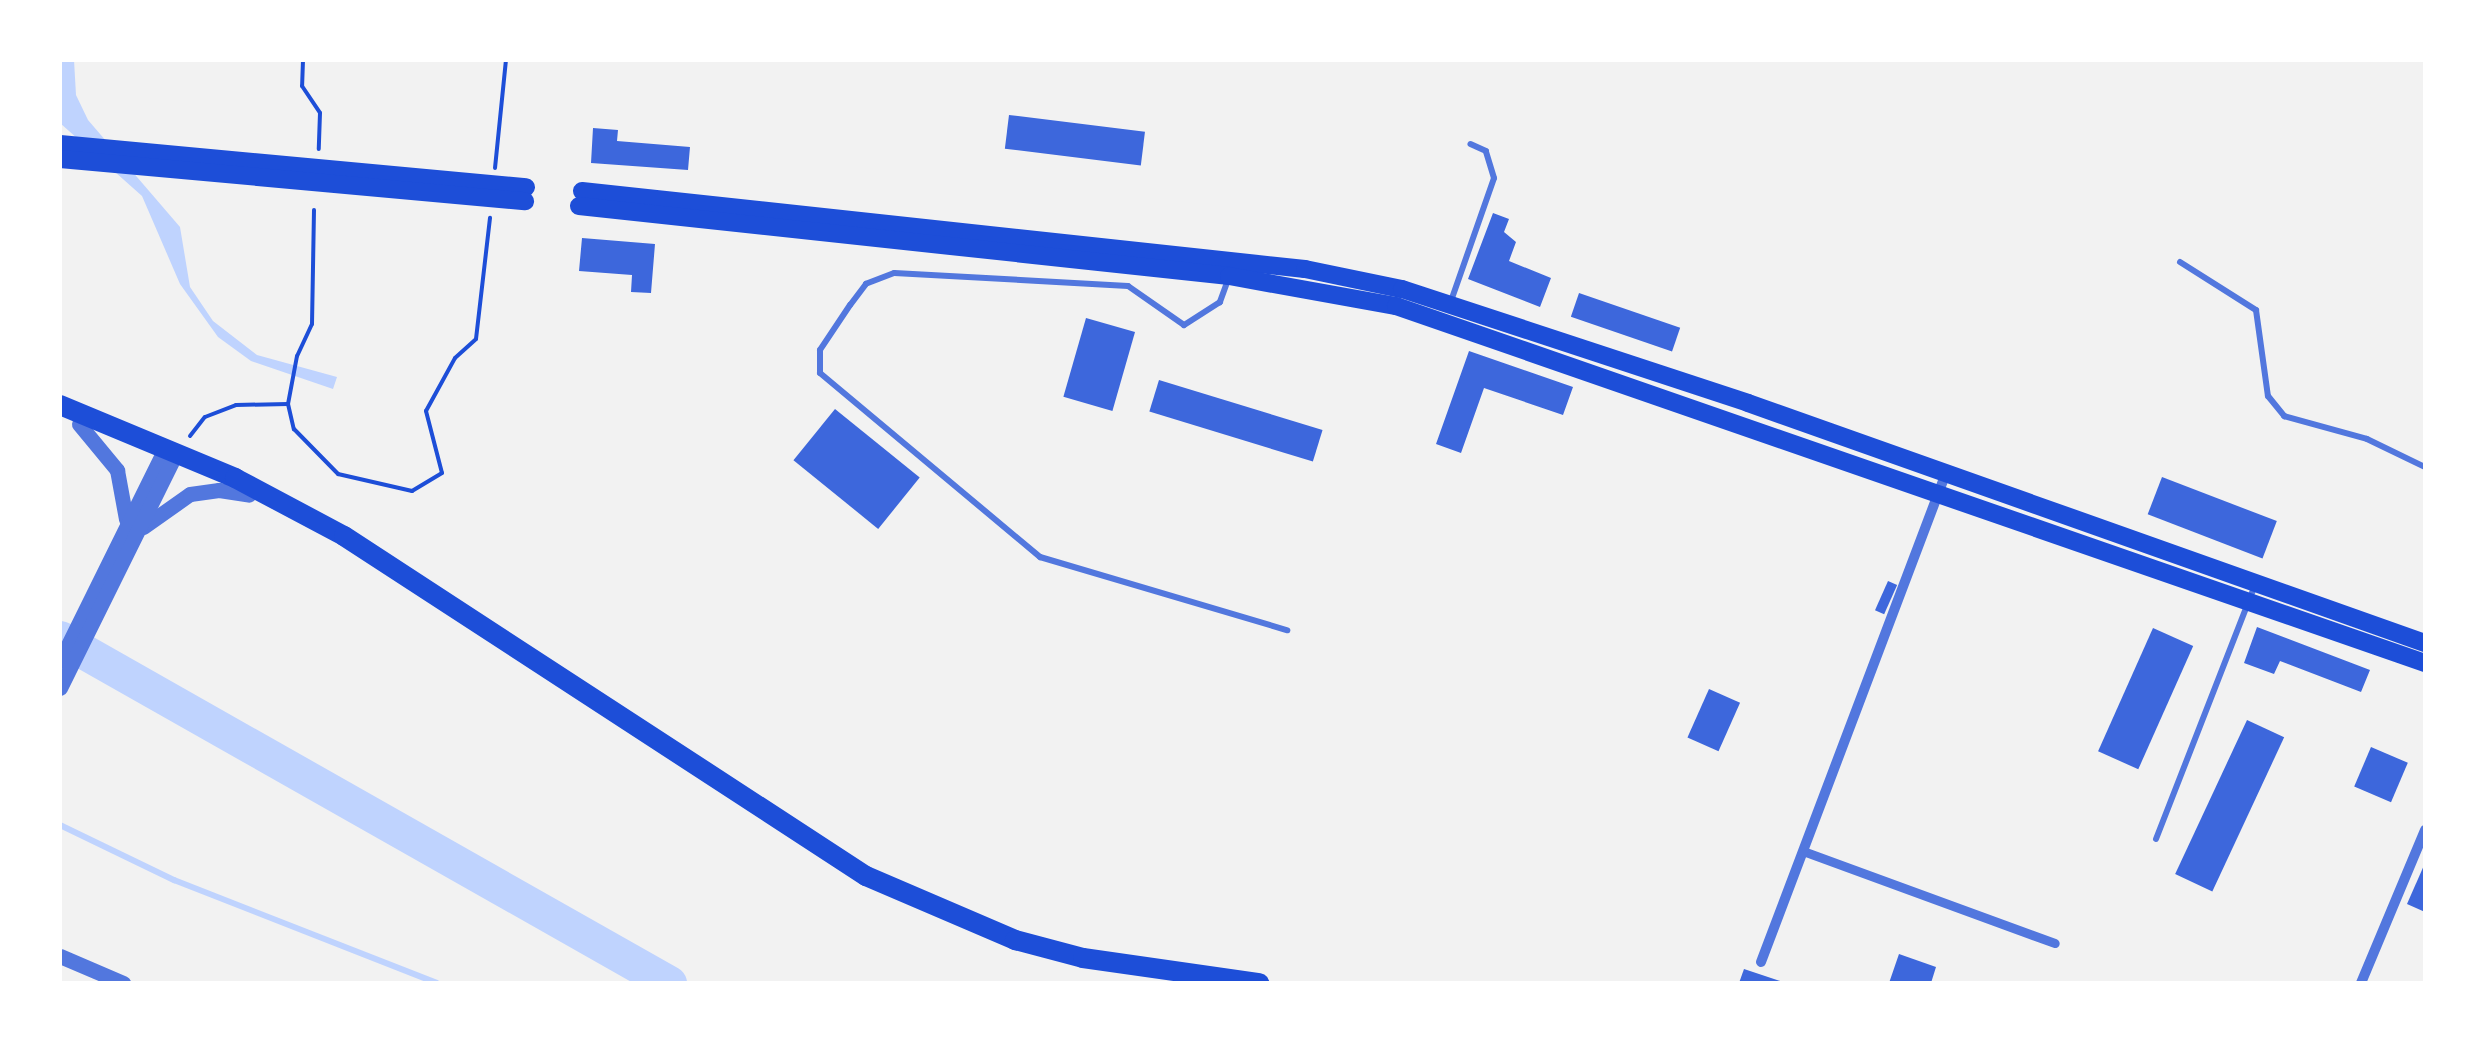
<!DOCTYPE html>
<style>
body{margin:0}
#map{position:relative;width:2485px;height:1043px;overflow:hidden;background:#f2f2f2;font-family:Figtree,sans-serif}
div>[style]{position:absolute}
[style*='--x']{left:calc(var(--x)*1px);top:calc(var(--y)*1px);width:calc(var(--w)*1px);rotate:calc(var(--a)*1deg)}
.water>*{inset:0;background:#bfd3fe}
.stream>*{height:6px;margin:-3px;padding:0 3px;transform-origin:3px;border-radius:3px;background:#bfd3fe}
.river>*{height:35px;margin:-17.5px;padding:0 17.5px;transform-origin:17.5px;border-radius:17.5px;background:#bfd3fe}
.building>*{inset:0;background:#3d67dc;transform-origin:0 0}
.path>*{height:4px;margin:-2px;padding:0 2px;transform-origin:2px;border-radius:2px;background:#1d4ed8}
.service>*{height:6px;margin:-3px;padding:0 3px;transform-origin:3px;border-radius:3px;background:#5277de}
.pedestrian>*{height:9px;margin:-4.5px;padding:0 4.5px;transform-origin:4.5px;border-radius:4.5px;background:#5277de}
.minor>*{height:10px;margin:-5px;padding:0 5px;transform-origin:5px;border-radius:5px;background:#5277de}
.tertiary>*{height:15px;margin:-7.5px;padding:0 7.5px;transform-origin:7.5px;border-radius:7.5px;background:#5277de}
.secondary>*{height:18px;margin:-9px;padding:0 9px;transform-origin:9px;border-radius:9px;background:#1d4ed8}
.trunk>*{height:20px;margin:-10px;padding:0 10px;transform-origin:10px;border-radius:10px;background:#1d4ed8}
span{translate:-50% -50%;white-space:nowrap;text-align:center;line-height:1.15;-webkit-text-stroke:8px #fff;paint-order:stroke}
.frame{position:absolute;inset:0;border:62px solid #fff;pointer-events:none}
</style>
<div id="map">
<div class="water">
<i style="clip-path:polygon(61px 60px,74px 60px,76px 95px,88px 120px,180px 227px,190px 287px,213px 321px,257px 355px,337px 377px,333px 389px,251px 361px,218px 337px,180px 284px,142px 196px,60px 123px)"></i>
</div>
<div class="stream">
<i style="--x:60;--y:825;--w:127;--a:25.8"></i>
<i style="--x:174;--y:880;--w:282;--a:21.4"></i>
</div>
<div class="river">
<i style="--x:60;--y:638;--w:700;--a:29.53"></i>
</div>
<div class="building">
<i style="left:1009px;top:115px;width:137px;height:34px;rotate:7deg"></i>
<i style="clip-path:polygon(593px 128px,618px 130px,617px 141px,690px 147px,688px 170px,591px 163px)"></i>
<i style="clip-path:polygon(1493px 213px,1509px 219px,1504px 232px,1516px 242px,1509px 261px,1551px 278px,1540px 307px,1468px 279px)"></i>
<i style="clip-path:polygon(582px 238px,655px 244px,651px 293px,631px 292px,632px 275px,579px 271px)"></i>
<i style="left:1579px;top:293px;width:107px;height:25px;rotate:19deg"></i>
<i style="left:1086px;top:318px;width:51px;height:82px;rotate:16deg"></i>
<i style="clip-path:polygon(1469px 351px,1573px 387px,1563px 415px,1484px 388px,1461px 453px,1436px 444px)"></i>
<i style="left:1159px;top:380px;width:171px;height:33px;rotate:17deg"></i>
<i style="left:835px;top:409px;width:109px;height:66px;rotate:39deg"></i>
<i style="left:2162px;top:477px;width:123px;height:40px;rotate:21deg"></i>
<i style="left:1888px;top:581px;width:10px;height:32px;rotate:24deg"></i>
<i style="clip-path:polygon(2257px 627px,2370px 670px,2361px 692px,2280px 661px,2274px 674px,2244px 663px)"></i>
<i style="left:2153px;top:628px;width:44px;height:135px;rotate:24deg"></i>
<i style="left:1709px;top:689px;width:34px;height:53px;rotate:24deg"></i>
<i style="left:2247px;top:720px;width:41px;height:170px;rotate:25deg"></i>
<i style="left:2371px;top:747px;width:40px;height:43px;rotate:23deg"></i>
<i style="clip-path:polygon(2425px 863px,2425px 912px,2407px 904px)"></i>
<i style="clip-path:polygon(1899px 954px,1936px 967px,1931px 983px,1889px 983px)"></i>
<i style="clip-path:polygon(1744px 969px,1783px 982px,1783px 983px,1739px 983px)"></i>
</div>
<div class="path">
<i style="--x:303;--y:60;--w:26;--a:92"></i>
<i style="--x:302;--y:86;--w:32;--a:56"></i>
<i style="--x:320;--y:113;--w:36;--a:92"></i>
<i style="--x:495;--y:168;--w:109;--a:-84.2"></i>
<i style="--x:314;--y:210;--w:114;--a:91"></i>
<i style="--x:312;--y:324;--w:35;--a:115"></i>
<i style="--x:297;--y:356;--w:49;--a:100.6"></i>
<i style="--x:288;--y:404;--w:26;--a:77"></i>
<i style="--x:294;--y:429;--w:63;--a:45.6"></i>
<i style="--x:338;--y:474;--w:76;--a:12.9"></i>
<i style="--x:412;--y:491;--w:35;--a:-31"></i>
<i style="--x:442;--y:473;--w:64;--a:-104.5"></i>
<i style="--x:426;--y:411;--w:60;--a:-61.3"></i>
<i style="--x:455;--y:358;--w:28;--a:-42"></i>
<i style="--x:476;--y:339;--w:122;--a:-83.4"></i>
<i style="--x:190;--y:436;--w:24;--a:-52"></i>
<i style="--x:205;--y:417;--w:33;--a:-21"></i>
<i style="--x:236;--y:405;--w:52;--a:-1.1"></i>
</div>
<div class="service">
<i style="--x:2180;--y:262;--w:90;--a:32.3"></i>
<i style="--x:2256;--y:310;--w:87;--a:82.1"></i>
<i style="--x:2268;--y:396;--w:26;--a:51"></i>
<i style="--x:2284;--y:416;--w:86;--a:15.5"></i>
<i style="--x:2367;--y:439;--w:64;--a:25.8"></i>
<i style="--x:1229;--y:277;--w:27;--a:110"></i>
<i style="--x:1220;--y:302;--w:43;--a:147.4"></i>
<i style="--x:1184;--y:325;--w:68;--a:-145.1"></i>
<i style="--x:1128;--y:286;--w:234;--a:-176.8"></i>
<i style="--x:894;--y:273;--w:30;--a:159"></i>
<i style="--x:866;--y:284;--w:26;--a:127"></i>
<i style="--x:850;--y:305;--w:54;--a:123.7"></i>
<i style="--x:820;--y:350;--w:23;--a:90"></i>
<i style="--x:820;--y:373;--w:287;--a:39.9"></i>
<i style="--x:1040;--y:557;--w:258;--a:16.5"></i>
<i style="--x:1451;--y:301;--w:130;--a:-70.7"></i>
<i style="--x:1494;--y:178;--w:28;--a:-107"></i>
<i style="--x:1486;--y:151;--w:17;--a:-156"></i>
<i style="--x:2156;--y:839;--w:273;--a:-68.7"></i>
</div>
<div class="pedestrian">
<i style="--x:1803;--y:851;--w:268;--a:20.1"></i>
</div>
<div class="minor">
<i style="--x:1761;--y:962;--w:523;--a:-69.28"></i>
<i style="--x:2361;--y:983;--w:166;--a:-67.3"></i>
</div>
<div class="tertiary">
<i style="--x:79;--y:424;--w:60;--a:50.4"></i>
<i style="--x:117;--y:470;--w:50;--a:79.6"></i>
<i style="--x:143;--y:527;--w:57;--a:-35.1"></i>
<i style="--x:190;--y:494;--w:29;--a:-8"></i>
<i style="--x:219;--y:490;--w:30;--a:9"></i>
<i style="--x:60;--y:661;--w:237;--a:-63.7"></i>
<i style="--x:60;--y:688;--w:262;--a:-63.7"></i>
<i style="--x:60;--y:956;--w:69;--a:23.2"></i>
</div>
<div class="secondary">
<i style="--x:60;--y:144;--w:468;--a:5.3"></i>
<i style="--x:60;--y:159;--w:467;--a:5.2"></i>
<i style="--x:582;--y:191;--w:727;--a:6.16"></i>
<i style="--x:1305;--y:269;--w:99;--a:11.7"></i>
<i style="--x:1402;--y:289;--w:364;--a:18.2"></i>
<i style="--x:1748;--y:403;--w:718;--a:19.52"></i>
<i style="--x:579;--y:206;--w:654;--a:6.15"></i>
<i style="--x:1229;--y:276;--w:170;--a:10.2"></i>
<i style="--x:1396;--y:306;--w:1089;--a:19.13"></i>
</div>
<div class="trunk">
<i style="--x:60;--y:405;--w:190;--a:22.6"></i>
<i style="--x:235;--y:478;--w:123;--a:28"></i>
<i style="--x:344;--y:536;--w:623;--a:33.08"></i>
<i style="--x:866;--y:876;--w:162;--a:23.2"></i>
<i style="--x:1015;--y:940;--w:70;--a:14.8"></i>
<i style="--x:1083;--y:958;--w:178;--a:8.1"></i>
</div>
<div class="frame"></div>
</div>
